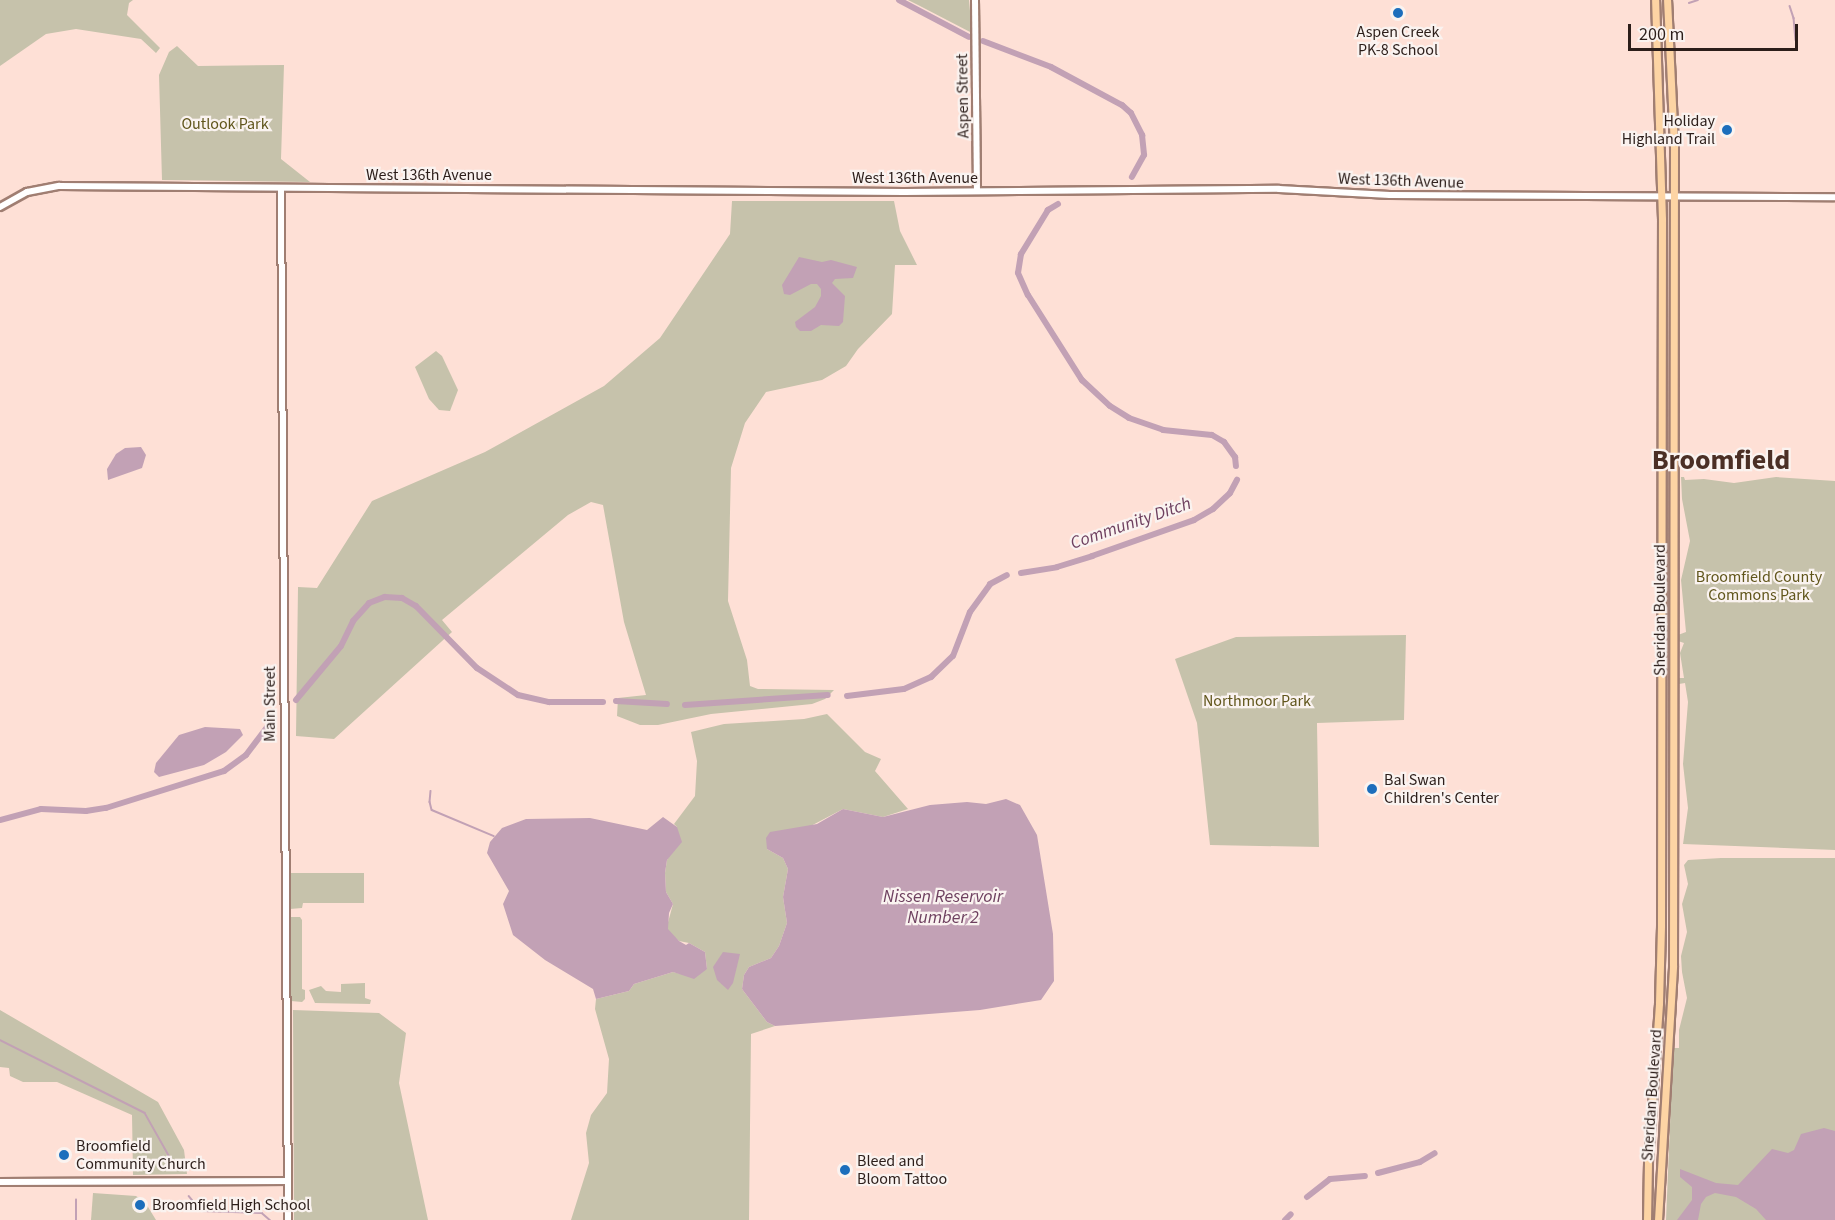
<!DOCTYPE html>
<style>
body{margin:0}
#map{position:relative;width:1835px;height:1220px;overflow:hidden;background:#fee0d6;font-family:"Source Sans 3",sans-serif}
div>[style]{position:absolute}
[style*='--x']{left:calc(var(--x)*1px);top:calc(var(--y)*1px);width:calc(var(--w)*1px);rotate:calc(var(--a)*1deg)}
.green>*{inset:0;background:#c6c2ab}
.water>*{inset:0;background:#c2a1b5}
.stream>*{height:1.5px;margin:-0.75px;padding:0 0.75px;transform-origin:0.75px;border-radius:0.75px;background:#c2a1b5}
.canal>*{height:6px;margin:-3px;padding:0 3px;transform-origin:3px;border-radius:3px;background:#c2a1b5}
.roads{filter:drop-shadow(2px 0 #a07e72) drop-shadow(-2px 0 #a07e72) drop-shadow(0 2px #a07e72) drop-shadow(0 -2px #a07e72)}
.secondary>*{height:6px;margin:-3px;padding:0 3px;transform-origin:3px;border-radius:3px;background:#fff}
.primary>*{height:7px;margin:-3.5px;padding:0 3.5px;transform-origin:3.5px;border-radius:3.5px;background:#fdd4a4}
.dots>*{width:16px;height:16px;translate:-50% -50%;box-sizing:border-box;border:3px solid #faf3f0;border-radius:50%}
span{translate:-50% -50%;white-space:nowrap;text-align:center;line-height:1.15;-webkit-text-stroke:4.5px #faf3f0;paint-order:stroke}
.poi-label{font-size:16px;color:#2c1e1a}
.right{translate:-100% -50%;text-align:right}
.left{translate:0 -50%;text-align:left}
.street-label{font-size:16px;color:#2c1e1a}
.park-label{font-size:16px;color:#61561c}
.water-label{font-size:18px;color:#6e405f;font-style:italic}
.town-label{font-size:28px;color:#4b2f25;font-weight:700}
.scale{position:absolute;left:1628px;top:24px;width:170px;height:27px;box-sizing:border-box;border:3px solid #2c1e1a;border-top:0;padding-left:8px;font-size:18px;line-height:21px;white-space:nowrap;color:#2c1e1a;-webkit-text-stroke:4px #faf3f0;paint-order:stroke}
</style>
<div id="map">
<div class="green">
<i style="clip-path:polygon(0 0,133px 0,129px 3px,127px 15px,160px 48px,156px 53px,141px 39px,76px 29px,46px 34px,0 66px)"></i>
<i style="clip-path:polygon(908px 0,969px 0,972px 33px,920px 6px)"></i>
<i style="clip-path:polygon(177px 46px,198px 66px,284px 65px,281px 159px,310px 182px,162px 180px,159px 75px,169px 52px)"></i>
<i style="clip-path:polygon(732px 201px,894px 201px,900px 231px,917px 265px,895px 265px,892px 314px,858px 349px,846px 366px,822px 380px,766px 392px,745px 423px,731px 468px,728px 601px,747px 660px,750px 686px,758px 689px,834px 690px,825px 699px,812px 704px,711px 714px,658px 725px,640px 725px,617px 716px,618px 698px,646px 695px,624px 622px,603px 505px,591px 502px,568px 515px,442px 620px,452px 632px,334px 739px,296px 736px,298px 587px,317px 588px,372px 501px,485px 452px,604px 386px,660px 338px,730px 234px)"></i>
<i style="clip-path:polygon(436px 351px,442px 356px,458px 390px,450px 411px,439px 410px,429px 399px,415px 367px)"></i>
<i style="clip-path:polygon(1681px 477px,1684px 477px,1685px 480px,1704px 479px,1734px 483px,1776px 477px,1835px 481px,1835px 850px,1683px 844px,1688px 808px,1683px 764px,1688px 702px,1685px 683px,1679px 684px,1678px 678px,1684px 678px,1680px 653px,1684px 643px,1678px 641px,1678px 635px,1686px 632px,1681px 580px,1690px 541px,1682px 499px)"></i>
<i style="clip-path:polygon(1406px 635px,1404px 720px,1317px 723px,1319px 847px,1210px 845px,1197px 723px,1175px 659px,1236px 637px)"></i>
<i style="clip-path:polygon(827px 714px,865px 752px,881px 759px,875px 771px,908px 809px,883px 817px,843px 809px,767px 849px,783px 858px,788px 869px,783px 897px,787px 923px,779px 946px,771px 958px,749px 967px,744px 975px,742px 989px,767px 1022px,775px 1026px,751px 1034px,749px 1220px,571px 1220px,589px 1163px,586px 1133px,591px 1115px,607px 1093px,609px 1059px,595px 1009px,596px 999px,629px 991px,634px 984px,673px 972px,681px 974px,707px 969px,705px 952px,689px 943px,679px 941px,669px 933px,667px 926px,673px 904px,666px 892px,665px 873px,667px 860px,672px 851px,677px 827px,674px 824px,695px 796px,697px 761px,691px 732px,724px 724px,804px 719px)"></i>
<i style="clip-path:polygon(1721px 858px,1835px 858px,1835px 1220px,1666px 1220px,1673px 1053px,1674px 1048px,1679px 1048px,1679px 1030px,1687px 998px,1682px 972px,1681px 956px,1687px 932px,1682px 904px,1688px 884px,1684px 865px,1688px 860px)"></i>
<i style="clip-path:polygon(290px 873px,364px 873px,364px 903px,303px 903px,302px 908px,290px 909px)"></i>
<i style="clip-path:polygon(290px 917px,300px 917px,302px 920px,302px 989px,305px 990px,305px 999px,302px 1002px,291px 1001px)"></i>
<i style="clip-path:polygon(365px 983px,365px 998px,371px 1000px,370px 1004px,315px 1003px,309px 990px,321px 986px,326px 991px,341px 992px,341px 984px)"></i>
<i style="clip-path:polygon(0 1010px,158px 1102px,184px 1150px,187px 1174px,133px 1175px,132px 1115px,57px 1082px,23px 1082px,10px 1076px,9px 1068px,0 1067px)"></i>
<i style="clip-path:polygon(293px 1010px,379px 1013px,406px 1033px,399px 1083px,428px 1220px,294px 1220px)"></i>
<i style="clip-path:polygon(93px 1193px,136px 1196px,145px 1202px,156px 1220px,91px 1220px)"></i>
</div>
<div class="water">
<i style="clip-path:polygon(799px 257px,822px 262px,831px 260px,857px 267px,853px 278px,835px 279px,832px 283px,845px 296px,843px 322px,839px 326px,821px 325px,811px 331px,800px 331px,796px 327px,795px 322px,815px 307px,821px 296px,821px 289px,817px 284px,811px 284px,790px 295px,784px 294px,782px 285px)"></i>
<i style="clip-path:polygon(141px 447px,146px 455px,142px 468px,108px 480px,107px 469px,116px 454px,125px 448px)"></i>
<i style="clip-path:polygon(205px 727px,240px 729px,243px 735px,226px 752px,204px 765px,159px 777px,154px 772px,156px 763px,179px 735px)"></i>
<i style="clip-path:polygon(1006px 799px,1020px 805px,1037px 835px,1053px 934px,1054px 981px,1041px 1000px,980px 1010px,775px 1026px,767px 1022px,742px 989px,744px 975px,749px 967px,771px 958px,779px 946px,787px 923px,783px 897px,788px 869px,783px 858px,767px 849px,766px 838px,770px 832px,817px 824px,843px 809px,883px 817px,930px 805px,967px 802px,986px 804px)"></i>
<i style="clip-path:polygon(663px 817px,677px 827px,682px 842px,667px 860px,665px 873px,666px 892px,673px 904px,669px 913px,668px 929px,679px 941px,686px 945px,689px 943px,705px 952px,707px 969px,694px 979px,673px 972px,634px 984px,629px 991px,596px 999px,593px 989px,545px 960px,513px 935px,503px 904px,509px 891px,487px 853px,490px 842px,502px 828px,526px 819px,590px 818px,647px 830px)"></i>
<i style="clip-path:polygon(723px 952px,740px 954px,733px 983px,728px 990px,717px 980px,713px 967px)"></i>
<i style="clip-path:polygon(1824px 1128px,1835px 1131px,1835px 1220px,1766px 1220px,1756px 1209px,1736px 1197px,1715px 1193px,1706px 1197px,1701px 1204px,1698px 1220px,1677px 1220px,1692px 1200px,1692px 1187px,1680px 1177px,1680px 1169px,1716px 1183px,1738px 1185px,1772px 1149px,1788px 1153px,1794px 1150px,1801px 1134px)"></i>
</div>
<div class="stream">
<i style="--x:1689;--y:3;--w:9;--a:-18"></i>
<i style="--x:1790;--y:6;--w:13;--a:72"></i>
<i style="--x:1794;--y:18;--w:22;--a:85"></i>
<i style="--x:431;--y:791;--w:11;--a:95"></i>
<i style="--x:430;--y:802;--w:8;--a:76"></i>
<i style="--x:432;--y:810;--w:67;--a:22.8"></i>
<i style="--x:0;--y:1040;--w:162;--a:26.7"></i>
<i style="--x:145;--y:1113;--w:61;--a:60.5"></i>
<i style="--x:189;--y:1196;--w:19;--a:51"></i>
<i style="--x:201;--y:1211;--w:61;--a:1.9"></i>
<i style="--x:262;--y:1213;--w:11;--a:41"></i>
<i style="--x:76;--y:1220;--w:20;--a:-90"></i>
</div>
<div class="canal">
<i style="--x:899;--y:0;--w:79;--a:27.9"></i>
<i style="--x:983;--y:41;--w:73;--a:20.9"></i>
<i style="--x:1051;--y:67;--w:81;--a:28.2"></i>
<i style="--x:1122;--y:105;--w:12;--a:42"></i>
<i style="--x:1131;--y:113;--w:25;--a:63"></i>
<i style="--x:1142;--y:135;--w:20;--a:84"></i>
<i style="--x:1144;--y:155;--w:25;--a:119"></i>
<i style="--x:1058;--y:204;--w:12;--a:149"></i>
<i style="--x:1048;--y:210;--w:52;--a:121.5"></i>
<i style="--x:1021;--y:254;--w:19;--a:99"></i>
<i style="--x:1018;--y:273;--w:24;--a:66"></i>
<i style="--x:1028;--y:295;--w:101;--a:57.6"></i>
<i style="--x:1082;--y:380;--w:38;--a:43"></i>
<i style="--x:1110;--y:406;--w:22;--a:32"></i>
<i style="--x:1129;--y:418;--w:36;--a:19"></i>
<i style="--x:1163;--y:430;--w:49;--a:5.8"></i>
<i style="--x:1212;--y:435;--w:14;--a:30"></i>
<i style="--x:1224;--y:442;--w:19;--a:54"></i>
<i style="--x:1235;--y:457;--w:9;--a:84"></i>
<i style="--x:1021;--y:573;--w:36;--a:-9"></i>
<i style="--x:1057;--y:567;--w:37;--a:-17"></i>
<i style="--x:1092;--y:556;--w:108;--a:-19.4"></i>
<i style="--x:1194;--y:520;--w:22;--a:-30"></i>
<i style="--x:1213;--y:509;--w:23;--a:-43"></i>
<i style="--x:1230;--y:493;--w:15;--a:-62"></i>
<i style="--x:847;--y:696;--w:57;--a:-7"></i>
<i style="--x:904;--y:689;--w:30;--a:-24"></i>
<i style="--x:931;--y:677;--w:30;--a:-44"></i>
<i style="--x:953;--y:656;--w:47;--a:-68.9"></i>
<i style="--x:970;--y:612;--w:34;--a:-54"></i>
<i style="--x:990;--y:584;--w:19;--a:-28"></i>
<i style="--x:296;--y:700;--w:70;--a:-50.2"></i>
<i style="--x:341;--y:646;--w:28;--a:-64"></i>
<i style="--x:353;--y:621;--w:24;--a:-48"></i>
<i style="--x:369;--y:603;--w:17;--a:-21"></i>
<i style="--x:385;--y:597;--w:17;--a:3"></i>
<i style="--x:402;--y:598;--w:16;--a:30"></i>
<i style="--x:416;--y:606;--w:87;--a:45.5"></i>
<i style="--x:477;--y:668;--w:49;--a:33.4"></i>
<i style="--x:518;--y:695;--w:32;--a:13"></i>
<i style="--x:549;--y:702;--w:54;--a:0"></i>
<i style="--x:616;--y:701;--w:51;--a:3.4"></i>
<i style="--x:685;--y:705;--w:143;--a:-4"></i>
<i style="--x:0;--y:820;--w:42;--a:-15"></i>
<i style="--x:41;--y:809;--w:45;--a:2.5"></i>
<i style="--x:86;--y:811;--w:20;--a:-9"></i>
<i style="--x:106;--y:808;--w:124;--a:-17.4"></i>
<i style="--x:224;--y:771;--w:27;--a:-36"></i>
<i style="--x:246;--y:755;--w:46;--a:-52.9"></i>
<i style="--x:1378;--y:1173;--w:43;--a:-14.7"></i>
<i style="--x:1420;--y:1162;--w:17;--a:-31"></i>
<i style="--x:1307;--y:1197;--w:29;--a:-38"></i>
<i style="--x:1330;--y:1179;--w:35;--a:-5"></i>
<i style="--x:1285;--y:1220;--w:8;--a:-45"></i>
</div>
<div class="roads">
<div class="secondary">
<i style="--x:975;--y:0;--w:191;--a:89.4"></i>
<i style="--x:281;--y:188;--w:1032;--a:89.61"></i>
<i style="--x:0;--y:207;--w:31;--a:-29"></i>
<i style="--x:27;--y:192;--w:33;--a:-11"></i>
<i style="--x:59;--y:186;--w:845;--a:0.41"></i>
<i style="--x:904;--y:192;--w:375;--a:-0.5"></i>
<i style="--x:1279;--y:189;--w:111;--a:3.1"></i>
<i style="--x:1390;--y:195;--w:445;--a:0.3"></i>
<i style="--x:0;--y:1182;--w:288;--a:-0.2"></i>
</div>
<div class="primary">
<i style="--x:1647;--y:1220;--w:59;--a:-89"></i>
<i style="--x:1648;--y:1161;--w:158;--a:-86"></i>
<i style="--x:1659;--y:1003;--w:78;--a:-88.5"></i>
<i style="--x:1661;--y:925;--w:706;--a:-89.92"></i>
<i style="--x:1662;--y:219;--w:219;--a:-91.8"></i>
<i style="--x:1658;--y:1220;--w:255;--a:-86.6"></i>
<i style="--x:1673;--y:965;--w:818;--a:-89.93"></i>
<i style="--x:1674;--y:147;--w:147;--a:-92.7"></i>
</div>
</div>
<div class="dots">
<i style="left:1398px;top:13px;background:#1c6ebc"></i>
<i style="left:1727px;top:130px;background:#1c6ebc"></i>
<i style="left:1372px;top:789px;background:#1c6ebc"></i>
<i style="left:64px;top:1155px;background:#1c6ebc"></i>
<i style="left:845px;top:1170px;background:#1c6ebc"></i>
<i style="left:140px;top:1205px;background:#1c6ebc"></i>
</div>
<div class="poi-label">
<span style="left:1398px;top:41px">Aspen Creek<br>PK-8 School</span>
<span class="right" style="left:1715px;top:130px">Holiday<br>Highland Trail</span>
<span class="left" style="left:1384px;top:789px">Bal Swan<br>Children's Center</span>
<span class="left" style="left:76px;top:1155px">Broomfield<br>Community Church</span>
<span class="left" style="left:857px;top:1170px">Bleed and<br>Bloom Tattoo</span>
<span class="left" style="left:152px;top:1205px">Broomfield High School</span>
</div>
<div class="street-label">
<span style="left:963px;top:96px;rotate:-91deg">Aspen Street</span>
<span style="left:429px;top:175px">West 136th Avenue</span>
<span style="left:915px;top:178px">West 136th Avenue</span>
<span style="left:1401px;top:181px;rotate:2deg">West 136th Avenue</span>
<span style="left:1660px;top:610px;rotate:-90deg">Sheridan Boulevard</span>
<span style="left:270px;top:704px;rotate:-90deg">Main Street</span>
<span style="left:1652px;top:1095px;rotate:-86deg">Sheridan Boulevard</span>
</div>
<div class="park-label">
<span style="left:225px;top:124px">Outlook Park</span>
<span style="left:1759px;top:586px">Broomfield County<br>Commons Park</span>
<span style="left:1257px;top:701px">Northmoor Park</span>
</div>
<div class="water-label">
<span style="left:1131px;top:524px;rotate:-19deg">Community Ditch</span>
<span style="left:943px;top:908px">Nissen Reservoir<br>Number 2</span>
</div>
<div class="town-label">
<span style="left:1721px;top:460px">Broomfield</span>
</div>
<div class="scale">200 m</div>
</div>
